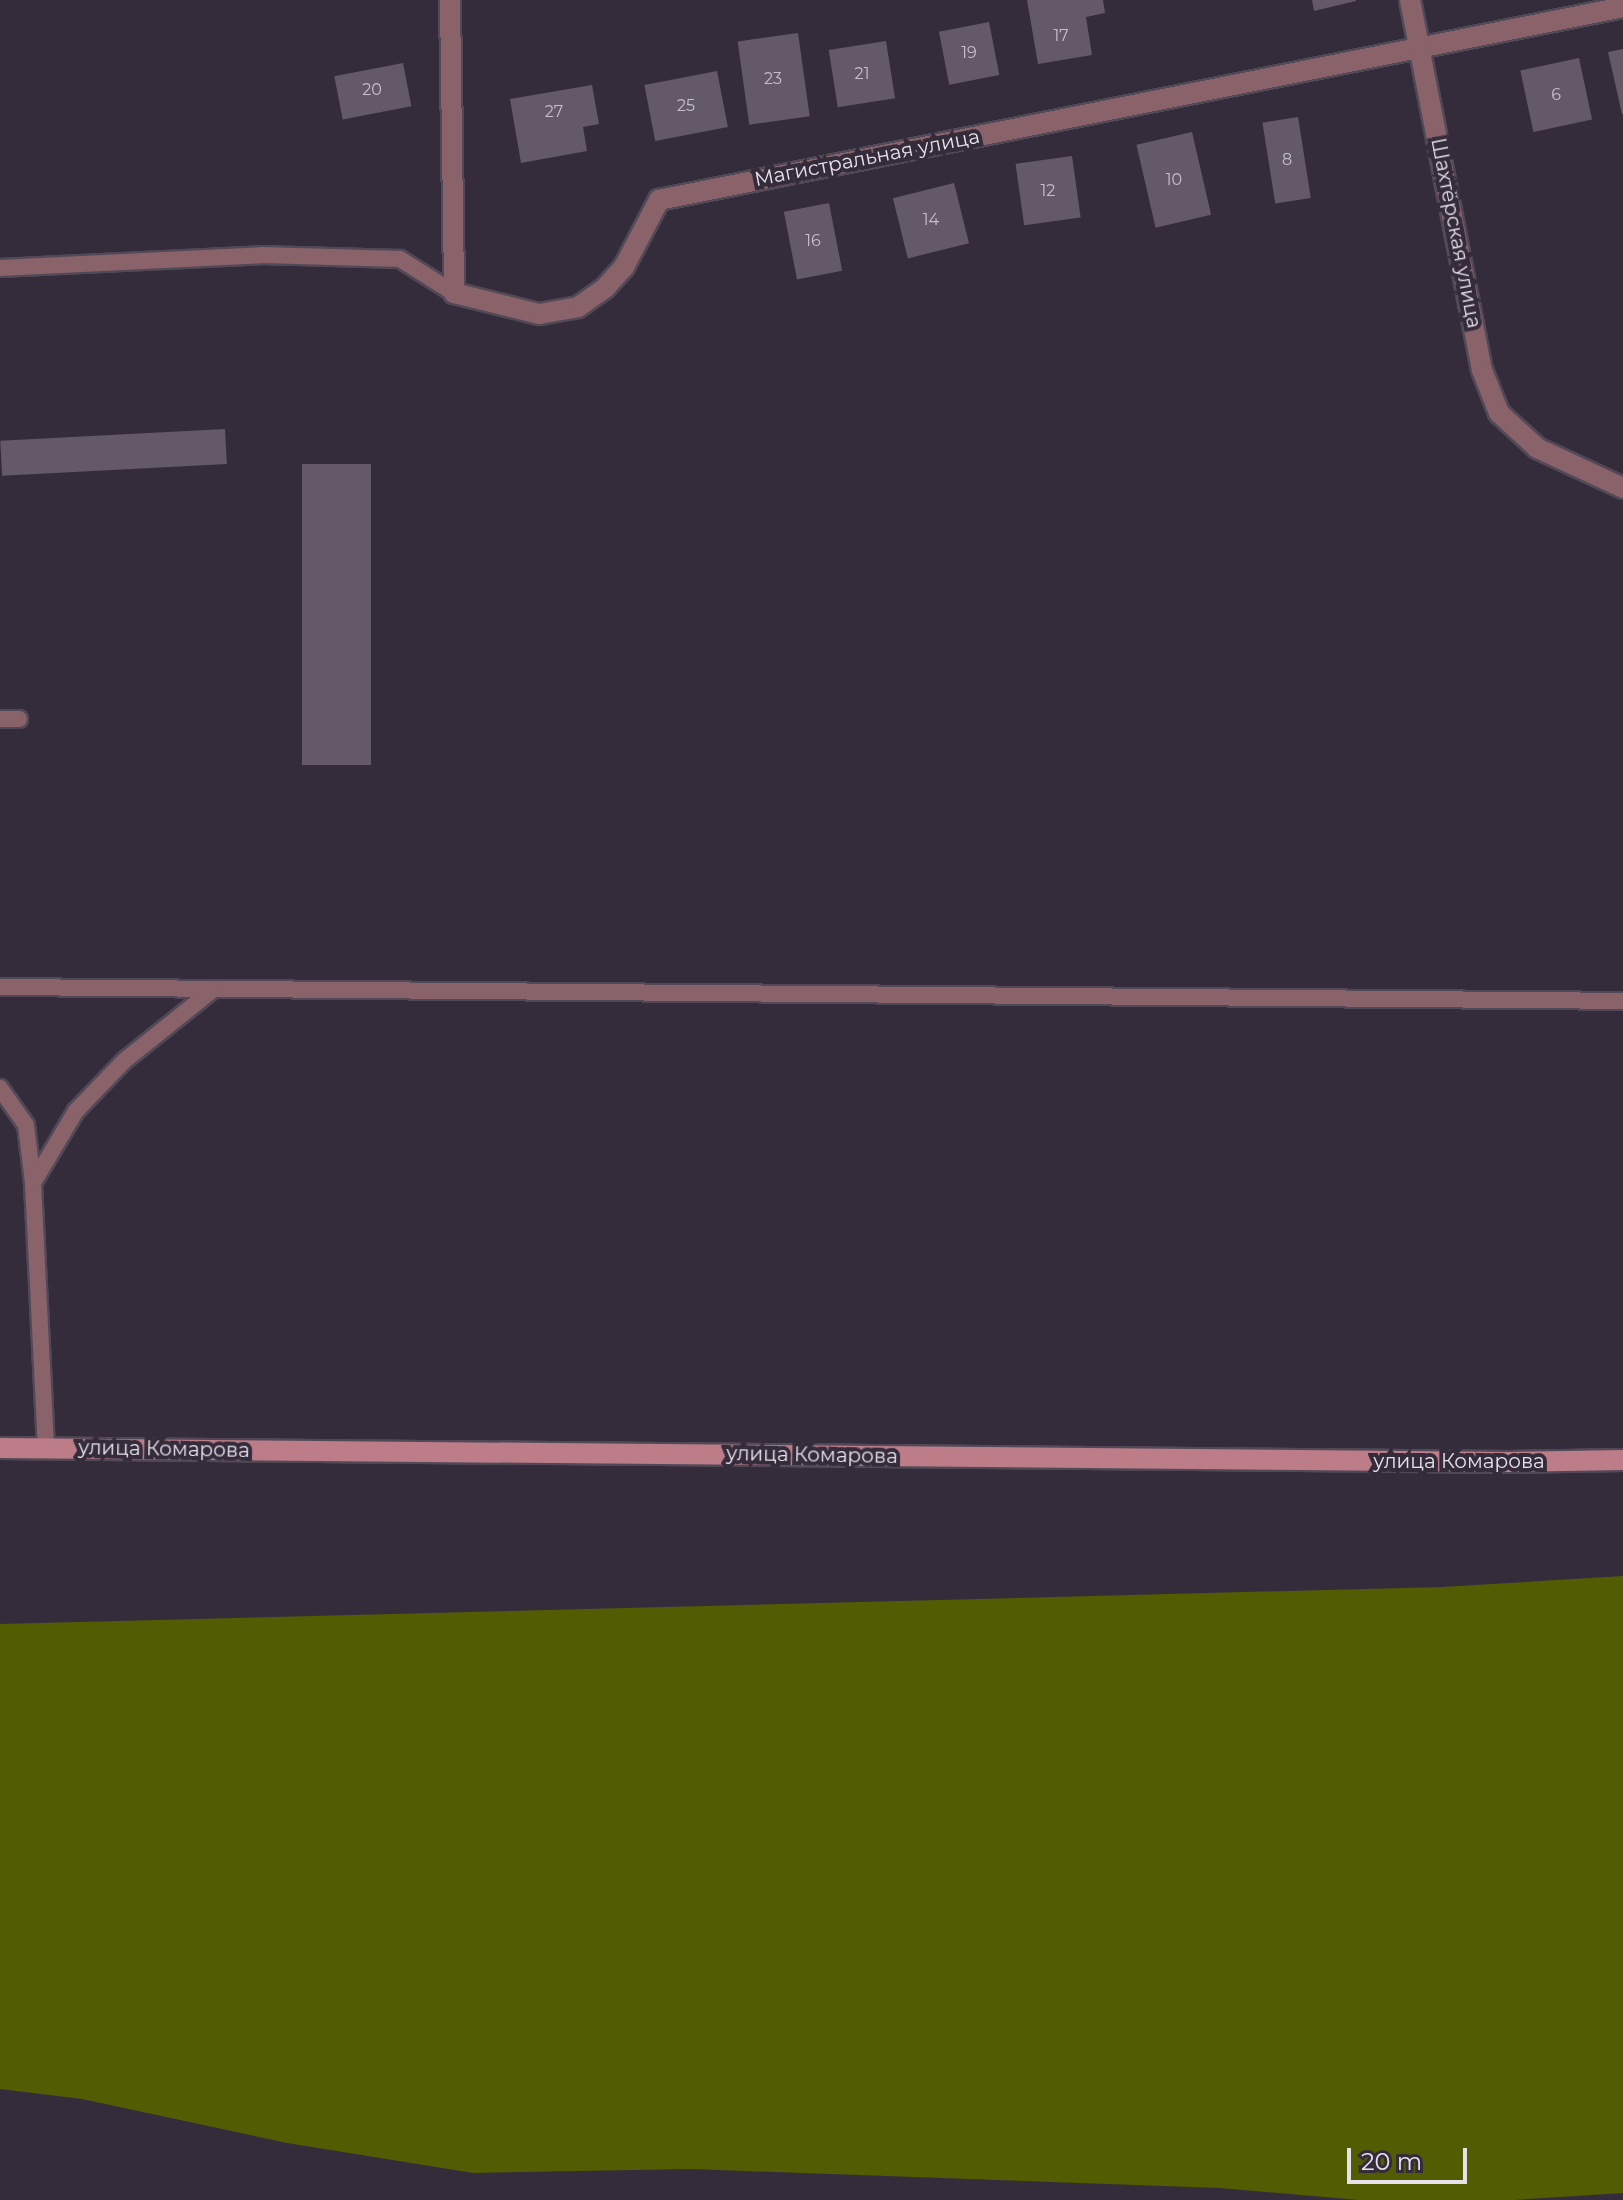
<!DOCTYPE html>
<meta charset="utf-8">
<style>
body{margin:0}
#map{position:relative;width:1623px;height:2200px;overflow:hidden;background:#352c3b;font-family:Montserrat,sans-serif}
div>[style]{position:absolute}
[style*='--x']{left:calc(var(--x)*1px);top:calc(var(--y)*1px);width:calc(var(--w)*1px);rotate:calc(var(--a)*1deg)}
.green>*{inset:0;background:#515c03}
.building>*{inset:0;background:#635969;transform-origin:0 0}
.roads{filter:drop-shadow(2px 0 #514957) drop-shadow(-2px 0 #514957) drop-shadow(0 2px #514957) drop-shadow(0 -2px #514957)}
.lane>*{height:16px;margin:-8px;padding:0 8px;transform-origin:8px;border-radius:8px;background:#8a6269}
.street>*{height:20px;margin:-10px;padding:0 10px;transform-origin:10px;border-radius:10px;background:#8a6269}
.secondary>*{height:20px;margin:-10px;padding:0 10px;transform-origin:10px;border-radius:10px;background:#bc7d89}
span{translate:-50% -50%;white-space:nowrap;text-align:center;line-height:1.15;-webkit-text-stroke:8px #352c3b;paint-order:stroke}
.number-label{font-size:16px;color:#c6bfca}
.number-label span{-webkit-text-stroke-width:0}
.street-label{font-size:20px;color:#e7e1ea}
.scale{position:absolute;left:1347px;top:2148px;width:120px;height:36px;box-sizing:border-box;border:4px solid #e7e1ea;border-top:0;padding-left:10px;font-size:24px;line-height:28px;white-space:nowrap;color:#e7e1ea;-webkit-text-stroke:6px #352c3b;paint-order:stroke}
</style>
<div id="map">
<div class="green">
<i style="clip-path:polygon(1623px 1576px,1623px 2193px,1513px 2200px,1359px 2200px,1219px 2188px,691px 2169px,473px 2173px,287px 2143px,82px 2099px,0 2089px,0 1624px,1442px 1587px)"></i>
</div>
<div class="building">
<i style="clip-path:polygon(1027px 0,1103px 0,1105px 13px,1086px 17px,1092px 55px,1038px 64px)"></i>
<i style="clip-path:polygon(1312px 0,1356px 0,1356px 1px,1314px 11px)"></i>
<i style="left:989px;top:22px;width:54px;height:51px;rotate:79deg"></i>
<i style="left:798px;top:33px;width:84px;height:61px;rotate:82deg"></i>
<i style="left:886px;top:41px;width:58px;height:58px;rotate:81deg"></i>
<i style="clip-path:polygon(1623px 49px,1623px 114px,1622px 114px,1608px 52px)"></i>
<i style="left:1579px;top:58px;width:63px;height:60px;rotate:78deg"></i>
<i style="left:403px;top:63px;width:44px;height:70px;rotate:79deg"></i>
<i style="left:717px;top:71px;width:57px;height:74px;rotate:79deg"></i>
<i style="clip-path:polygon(592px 85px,599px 124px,583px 127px,587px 151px,521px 163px,510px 99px)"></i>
<i style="left:1298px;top:117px;width:82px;height:36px;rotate:81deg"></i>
<i style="left:1192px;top:132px;width:85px;height:57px;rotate:77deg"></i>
<i style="left:1072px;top:156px;width:62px;height:57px;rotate:82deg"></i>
<i style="left:954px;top:183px;width:62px;height:63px;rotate:76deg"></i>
<i style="left:829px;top:203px;width:69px;height:46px;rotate:79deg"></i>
<i style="left:225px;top:429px;width:35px;height:225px;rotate:87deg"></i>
<i style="left:371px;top:464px;width:301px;height:69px;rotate:90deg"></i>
</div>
<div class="roads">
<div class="lane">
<i style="--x:0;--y:268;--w:262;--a:-2.8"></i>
<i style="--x:262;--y:255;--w:138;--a:1.7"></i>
<i style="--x:400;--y:259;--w:64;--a:32.2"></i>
<i style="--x:0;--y:719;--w:19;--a:0"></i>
<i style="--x:0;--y:987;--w:1623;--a:0.49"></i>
<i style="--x:0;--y:1088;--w:45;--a:54.9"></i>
<i style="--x:26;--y:1125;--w:58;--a:83.1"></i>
<i style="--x:33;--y:1183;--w:264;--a:87.2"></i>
<i style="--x:33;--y:1183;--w:84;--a:-59.2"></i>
<i style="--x:76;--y:1111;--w:69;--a:-46.2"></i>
<i style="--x:124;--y:1061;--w:115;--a:-38.7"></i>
</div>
<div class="street">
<i style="--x:450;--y:0;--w:293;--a:89.2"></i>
<i style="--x:454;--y:293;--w:88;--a:13.9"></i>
<i style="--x:539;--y:314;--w:40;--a:-10"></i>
<i style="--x:578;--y:307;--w:33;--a:-35"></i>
<i style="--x:605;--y:288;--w:28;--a:-48"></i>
<i style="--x:624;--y:267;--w:76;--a:-62.4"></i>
<i style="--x:659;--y:200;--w:983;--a:-11.32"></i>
<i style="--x:1410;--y:0;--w:377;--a:79"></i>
<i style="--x:1482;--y:370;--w:46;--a:68.4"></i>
<i style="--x:1499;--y:413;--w:52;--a:42.6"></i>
<i style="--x:1537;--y:448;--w:95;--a:24.9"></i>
</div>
<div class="secondary">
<i style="--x:0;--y:1448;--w:1509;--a:0.53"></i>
<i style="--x:1509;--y:1462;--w:114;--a:-1"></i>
</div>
</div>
<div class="number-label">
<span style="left:1061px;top:36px">17</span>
<span style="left:969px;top:53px">19</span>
<span style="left:862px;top:74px">21</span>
<span style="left:773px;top:79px">23</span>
<span style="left:372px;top:90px">20</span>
<span style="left:1556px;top:95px">6</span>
<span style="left:686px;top:106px">25</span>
<span style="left:554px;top:112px">27</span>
<span style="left:1287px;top:160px">8</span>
<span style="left:1174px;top:180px">10</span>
<span style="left:1048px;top:191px">12</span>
<span style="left:931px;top:220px">14</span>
<span style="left:813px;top:241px">16</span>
</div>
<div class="street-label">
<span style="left:867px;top:158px;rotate:-11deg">Магистральная улица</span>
<span style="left:1456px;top:233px;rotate:79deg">Шахтёрская улица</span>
<span style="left:164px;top:1449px;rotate:1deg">улица Комарова</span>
<span style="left:812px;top:1455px;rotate:1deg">улица Комарова</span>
<span style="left:1459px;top:1461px">улица Комарова</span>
</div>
<div class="scale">20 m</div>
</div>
